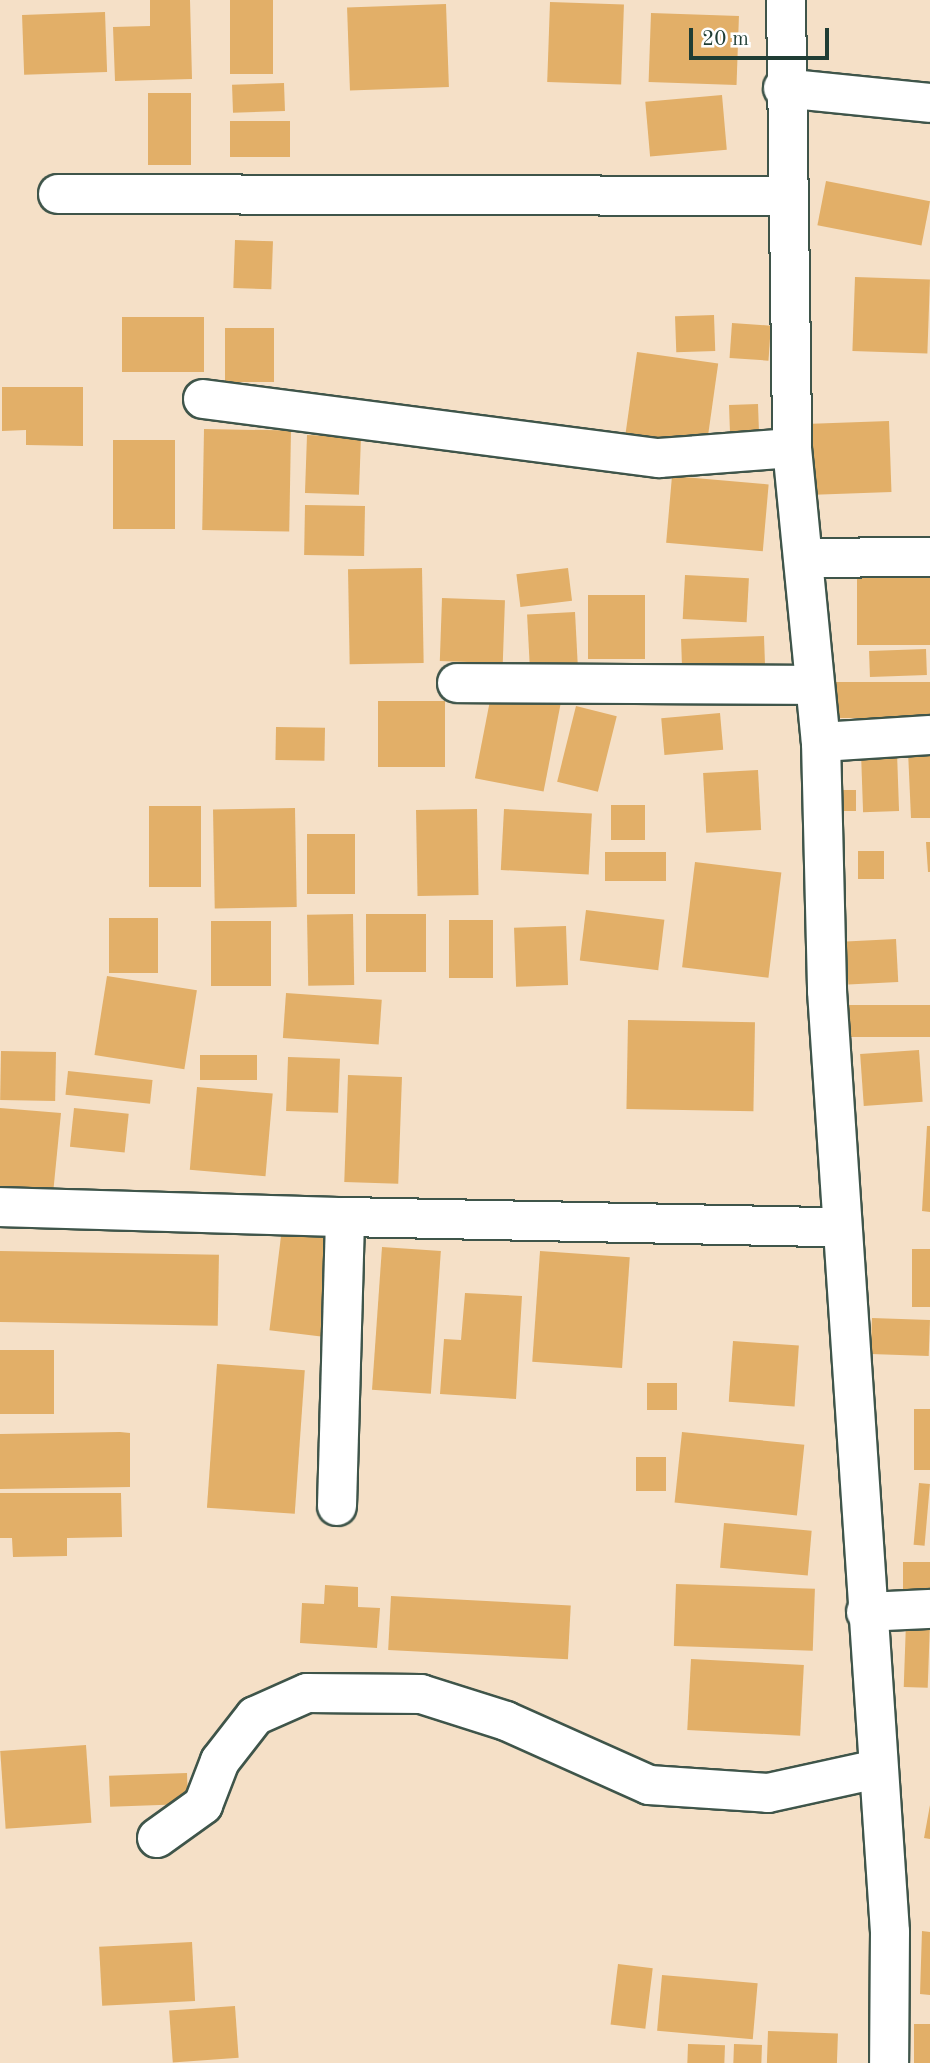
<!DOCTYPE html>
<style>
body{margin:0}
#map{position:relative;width:930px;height:2063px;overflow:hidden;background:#f5e0c7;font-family:"Old Standard TT",serif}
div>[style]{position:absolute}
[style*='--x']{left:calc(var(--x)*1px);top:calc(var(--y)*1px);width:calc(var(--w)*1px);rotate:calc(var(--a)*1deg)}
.building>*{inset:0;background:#e2af68;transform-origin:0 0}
.roads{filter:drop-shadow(2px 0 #3f554a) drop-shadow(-2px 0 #3f554a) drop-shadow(0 2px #3f554a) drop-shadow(0 -2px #3f554a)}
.minor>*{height:38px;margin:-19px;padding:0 19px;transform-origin:19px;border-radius:19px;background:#fff}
span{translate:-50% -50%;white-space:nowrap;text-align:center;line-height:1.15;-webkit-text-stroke:6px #fff;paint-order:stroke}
.scale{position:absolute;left:689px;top:28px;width:140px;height:32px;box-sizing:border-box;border:4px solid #1f3d34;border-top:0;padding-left:9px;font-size:21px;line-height:24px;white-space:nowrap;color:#1f3d34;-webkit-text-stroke:5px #fff;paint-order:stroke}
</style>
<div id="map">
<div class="building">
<i style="clip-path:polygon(150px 0,190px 0,192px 79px,115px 81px,113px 27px,150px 26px)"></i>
<i style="left:230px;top:0;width:43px;height:74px"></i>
<i style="left:550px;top:2px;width:74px;height:80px;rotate:2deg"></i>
<i style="left:446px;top:4px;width:83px;height:99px;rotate:88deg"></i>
<i style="left:105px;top:12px;width:60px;height:83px;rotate:88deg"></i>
<i style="left:651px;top:13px;width:88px;height:69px;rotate:2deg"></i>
<i style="left:284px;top:83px;width:28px;height:52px;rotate:88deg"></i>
<i style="left:148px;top:93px;width:43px;height:72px"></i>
<i style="left:722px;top:95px;width:55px;height:77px;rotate:85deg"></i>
<i style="left:290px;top:121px;width:36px;height:60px;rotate:90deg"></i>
<i style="left:826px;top:181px;width:106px;height:45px;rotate:11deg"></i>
<i style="left:235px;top:240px;width:38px;height:48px;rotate:2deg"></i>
<i style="left:855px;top:277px;width:75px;height:74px;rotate:2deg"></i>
<i style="left:714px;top:315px;width:36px;height:39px;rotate:88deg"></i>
<i style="left:122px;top:317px;width:82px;height:55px"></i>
<i style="left:732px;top:323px;width:39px;height:35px;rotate:4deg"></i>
<i style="left:225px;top:328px;width:49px;height:54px"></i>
<i style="left:637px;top:352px;width:82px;height:82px;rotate:8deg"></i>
<i style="clip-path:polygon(2px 387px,83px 387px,83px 446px,26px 445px,26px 430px,2px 431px)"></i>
<i style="left:758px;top:404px;width:35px;height:29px;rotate:88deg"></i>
<i style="left:889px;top:421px;width:71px;height:84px;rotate:88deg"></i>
<i style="left:204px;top:429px;width:87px;height:101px;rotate:1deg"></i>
<i style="left:307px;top:435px;width:54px;height:58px;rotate:2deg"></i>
<i style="left:113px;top:440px;width:62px;height:89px"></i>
<i style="left:672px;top:476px;width:97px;height:67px;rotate:5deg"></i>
<i style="left:305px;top:505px;width:60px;height:50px;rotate:1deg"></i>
<i style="left:422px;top:568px;width:95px;height:74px;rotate:89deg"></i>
<i style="left:568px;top:568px;width:33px;height:52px;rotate:83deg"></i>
<i style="left:930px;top:568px;width:77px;height:73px;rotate:90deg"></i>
<i style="left:685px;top:575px;width:64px;height:44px;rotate:3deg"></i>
<i style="left:588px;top:595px;width:57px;height:64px"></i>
<i style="left:442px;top:598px;width:63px;height:63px;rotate:2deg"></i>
<i style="left:575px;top:612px;width:55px;height:48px;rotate:87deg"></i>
<i style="left:764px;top:636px;width:37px;height:83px;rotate:88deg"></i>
<i style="left:926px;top:649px;width:26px;height:57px;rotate:88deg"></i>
<i style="left:930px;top:682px;width:36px;height:95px;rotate:90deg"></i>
<i style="left:493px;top:685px;width:70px;height:95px;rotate:11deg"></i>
<i style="left:378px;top:701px;width:67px;height:66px"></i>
<i style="left:576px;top:706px;width:42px;height:78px;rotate:14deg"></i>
<i style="left:720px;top:713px;width:37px;height:59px;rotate:85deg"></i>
<i style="left:276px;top:727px;width:49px;height:33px;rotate:1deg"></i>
<i style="clip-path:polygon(930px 750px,930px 818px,911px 818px,908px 751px)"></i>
<i style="left:897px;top:752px;width:59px;height:36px;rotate:88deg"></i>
<i style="left:758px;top:770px;width:60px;height:55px;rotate:87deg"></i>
<i style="left:856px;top:790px;width:21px;height:29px;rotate:90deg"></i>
<i style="left:611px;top:805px;width:34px;height:35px"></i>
<i style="left:149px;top:806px;width:52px;height:81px"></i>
<i style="left:295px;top:808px;width:99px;height:82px;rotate:89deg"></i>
<i style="left:477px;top:809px;width:86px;height:61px;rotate:89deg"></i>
<i style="left:504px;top:809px;width:88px;height:61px;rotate:3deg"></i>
<i style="left:355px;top:834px;width:60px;height:48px;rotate:90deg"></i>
<i style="clip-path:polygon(926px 842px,930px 842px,930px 872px,928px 872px)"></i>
<i style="left:884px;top:851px;width:28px;height:26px;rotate:90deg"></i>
<i style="left:605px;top:852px;width:61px;height:29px"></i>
<i style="left:695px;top:862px;width:87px;height:106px;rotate:7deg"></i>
<i style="left:586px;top:910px;width:79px;height:51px;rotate:7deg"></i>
<i style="left:353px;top:914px;width:71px;height:46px;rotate:89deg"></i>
<i style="left:366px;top:914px;width:60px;height:58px"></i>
<i style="left:109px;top:918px;width:49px;height:55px"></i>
<i style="left:449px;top:920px;width:44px;height:58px"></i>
<i style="left:211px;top:921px;width:60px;height:65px"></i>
<i style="left:566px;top:926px;width:59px;height:52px;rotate:88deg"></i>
<i style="left:896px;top:939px;width:43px;height:50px;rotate:87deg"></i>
<i style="left:107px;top:976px;width:91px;height:80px;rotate:9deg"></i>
<i style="left:286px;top:993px;width:96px;height:45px;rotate:4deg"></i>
<i style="left:930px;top:1005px;width:32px;height:90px;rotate:90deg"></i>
<i style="left:628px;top:1020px;width:127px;height:89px;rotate:1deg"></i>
<i style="left:919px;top:1050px;width:52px;height:59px;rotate:86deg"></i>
<i style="left:56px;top:1052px;width:49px;height:55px;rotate:91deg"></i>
<i style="left:200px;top:1055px;width:57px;height:25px"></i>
<i style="left:288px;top:1057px;width:52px;height:54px;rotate:2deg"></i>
<i style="left:68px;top:1071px;width:85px;height:24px;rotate:6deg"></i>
<i style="left:348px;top:1075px;width:54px;height:107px;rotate:2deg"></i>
<i style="left:197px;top:1087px;width:76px;height:83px;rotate:5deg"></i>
<i style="clip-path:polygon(0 1108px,61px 1113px,52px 1204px,0 1199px)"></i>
<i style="left:74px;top:1108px;width:55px;height:39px;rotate:6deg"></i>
<i style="clip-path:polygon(927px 1126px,930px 1126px,930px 1212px,922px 1211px)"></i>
<i style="left:282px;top:1228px;width:52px;height:103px;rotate:7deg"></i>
<i style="left:382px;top:1247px;width:59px;height:143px;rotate:4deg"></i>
<i style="left:912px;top:1249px;width:18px;height:58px"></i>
<i style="left:0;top:1251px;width:219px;height:71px;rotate:1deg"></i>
<i style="left:540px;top:1251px;width:90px;height:111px;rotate:4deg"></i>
<i style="clip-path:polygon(465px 1293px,522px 1296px,516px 1399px,440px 1394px,444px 1339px,461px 1340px)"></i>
<i style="left:872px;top:1318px;width:58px;height:36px;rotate:2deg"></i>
<i style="left:733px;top:1341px;width:66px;height:61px;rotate:4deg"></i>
<i style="left:0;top:1350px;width:54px;height:64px"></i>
<i style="left:217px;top:1364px;width:88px;height:144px;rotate:4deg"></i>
<i style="left:647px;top:1383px;width:30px;height:27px"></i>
<i style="left:914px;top:1409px;width:16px;height:61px"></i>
<i style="clip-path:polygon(120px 1432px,130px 1433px,130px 1487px,0 1489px,0 1434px)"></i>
<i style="left:682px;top:1432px;width:123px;height:71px;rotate:6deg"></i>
<i style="left:636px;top:1457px;width:30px;height:34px"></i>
<i style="left:919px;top:1483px;width:11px;height:62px;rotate:5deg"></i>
<i style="clip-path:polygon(0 1493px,121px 1493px,122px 1537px,67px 1538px,67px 1556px,13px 1557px,12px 1538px,0 1538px)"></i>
<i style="left:724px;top:1523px;width:88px;height:45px;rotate:5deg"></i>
<i style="left:930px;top:1562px;width:40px;height:27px;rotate:90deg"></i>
<i style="left:676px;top:1584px;width:139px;height:62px;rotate:2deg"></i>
<i style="clip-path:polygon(325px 1585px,358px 1587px,358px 1607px,380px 1608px,377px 1648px,300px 1643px,302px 1603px,324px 1604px)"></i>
<i style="left:391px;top:1596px;width:180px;height:54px;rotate:3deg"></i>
<i style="left:906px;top:1622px;width:24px;height:65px;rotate:2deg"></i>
<i style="left:691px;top:1659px;width:113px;height:71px;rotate:3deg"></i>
<i style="left:86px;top:1745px;width:78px;height:86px;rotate:86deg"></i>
<i style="left:187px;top:1773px;width:31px;height:78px;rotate:88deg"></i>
<i style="clip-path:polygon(930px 1805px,930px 1839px,924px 1838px)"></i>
<i style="clip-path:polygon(922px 1931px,930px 1932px,930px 1995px,920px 1994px)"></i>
<i style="left:192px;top:1942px;width:59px;height:93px;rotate:87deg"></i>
<i style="left:618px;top:1964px;width:35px;height:61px;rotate:7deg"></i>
<i style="left:662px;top:1975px;width:96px;height:56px;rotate:5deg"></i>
<i style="left:235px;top:2006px;width:52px;height:66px;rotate:86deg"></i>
<i style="left:914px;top:2024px;width:16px;height:39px"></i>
<i style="left:768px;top:2031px;width:70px;height:32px;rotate:2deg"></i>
<i style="left:688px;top:2044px;width:37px;height:19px;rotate:2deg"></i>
<i style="left:734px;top:2044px;width:28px;height:19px;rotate:2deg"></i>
</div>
<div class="roads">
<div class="minor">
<i style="--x:786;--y:0;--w:448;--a:89.2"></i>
<i style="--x:792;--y:448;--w:295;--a:84.4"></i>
<i style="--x:821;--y:742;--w:249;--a:88.6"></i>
<i style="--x:827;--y:991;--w:943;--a:86.17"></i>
<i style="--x:890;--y:1932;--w:131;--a:90.4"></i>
<i style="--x:783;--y:88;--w:148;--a:5.8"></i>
<i style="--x:58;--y:194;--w:727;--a:0.16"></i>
<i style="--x:203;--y:399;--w:460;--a:7.4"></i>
<i style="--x:659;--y:458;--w:133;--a:-4.3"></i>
<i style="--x:804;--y:558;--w:126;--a:-0.5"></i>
<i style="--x:457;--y:683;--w:354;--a:0.3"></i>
<i style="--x:821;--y:742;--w:109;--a:-3.7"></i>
<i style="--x:0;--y:1207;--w:345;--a:1.7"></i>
<i style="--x:337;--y:1506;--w:289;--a:-88.4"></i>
<i style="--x:345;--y:1217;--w:496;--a:1.2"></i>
<i style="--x:866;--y:1612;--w:64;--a:-2.7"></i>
<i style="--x:157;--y:1838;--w:57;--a:-35.7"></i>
<i style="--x:203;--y:1805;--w:47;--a:-68.9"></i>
<i style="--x:220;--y:1761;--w:57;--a:-52.1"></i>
<i style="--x:255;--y:1716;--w:57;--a:-23.9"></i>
<i style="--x:307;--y:1693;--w:114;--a:0.5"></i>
<i style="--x:421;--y:1694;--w:89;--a:17.6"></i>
<i style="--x:506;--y:1721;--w:157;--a:24.1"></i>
<i style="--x:649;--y:1785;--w:119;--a:3.8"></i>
<i style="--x:768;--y:1793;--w:112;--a:-12.4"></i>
</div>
</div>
<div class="scale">20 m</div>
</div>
